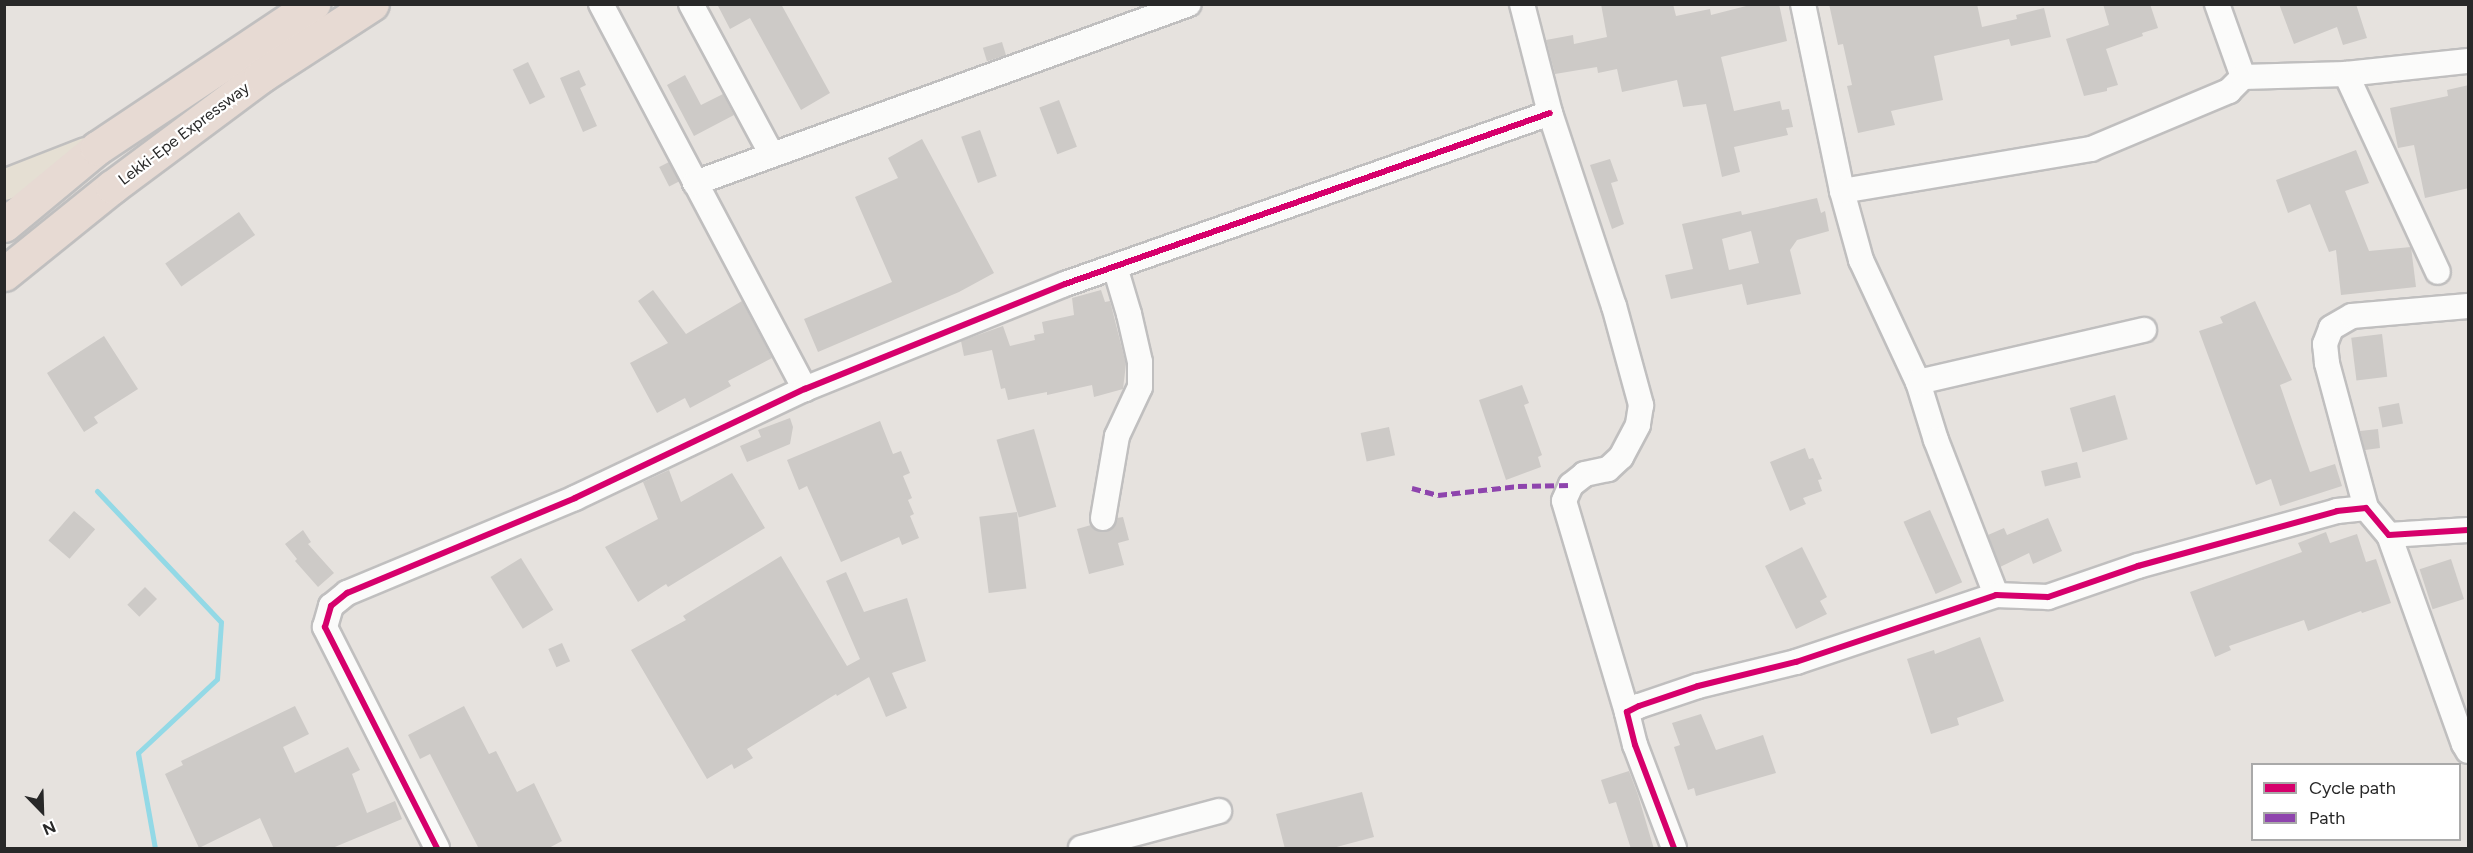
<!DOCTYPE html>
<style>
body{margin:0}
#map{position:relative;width:2473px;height:853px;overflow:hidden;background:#e6e2de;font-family:Figtree,sans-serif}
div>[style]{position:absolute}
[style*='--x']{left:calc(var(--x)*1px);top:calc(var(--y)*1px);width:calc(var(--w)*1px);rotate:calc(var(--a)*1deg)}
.stream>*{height:5px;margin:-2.5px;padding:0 2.5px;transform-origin:2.5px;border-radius:2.5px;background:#93d9e6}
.building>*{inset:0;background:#cdcac7;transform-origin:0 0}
.roads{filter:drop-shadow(2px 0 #c0bfbf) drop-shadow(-2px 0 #c0bfbf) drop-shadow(0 2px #c0bfbf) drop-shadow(0 -2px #c0bfbf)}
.minor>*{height:24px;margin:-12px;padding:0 12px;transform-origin:12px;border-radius:12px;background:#fbfbfa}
.major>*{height:30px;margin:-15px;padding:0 15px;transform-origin:15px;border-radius:15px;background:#e5dfd3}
.highway>*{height:33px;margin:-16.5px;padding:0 16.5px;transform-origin:16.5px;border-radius:16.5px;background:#e7dad3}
.quiet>*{height:4.5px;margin-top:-2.25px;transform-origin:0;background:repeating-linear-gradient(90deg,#8e44ad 0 9px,transparent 0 13.5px)}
.cycleway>*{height:6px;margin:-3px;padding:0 3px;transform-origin:3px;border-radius:3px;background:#d6006c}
span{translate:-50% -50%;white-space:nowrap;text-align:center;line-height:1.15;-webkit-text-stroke:4.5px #fff;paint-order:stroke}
.street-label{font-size:16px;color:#282828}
.frame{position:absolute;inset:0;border:6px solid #282828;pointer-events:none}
.legend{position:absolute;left:2251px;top:763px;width:210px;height:78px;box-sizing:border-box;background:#fff;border:2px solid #a9a9a9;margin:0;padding:8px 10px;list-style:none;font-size:18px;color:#282828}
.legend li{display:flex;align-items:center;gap:12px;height:30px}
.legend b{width:30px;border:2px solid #a9a9a9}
.north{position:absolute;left:12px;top:781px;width:60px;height:60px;-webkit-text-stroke:4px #fff;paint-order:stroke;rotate:157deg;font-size:16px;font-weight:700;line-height:24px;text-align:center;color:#282828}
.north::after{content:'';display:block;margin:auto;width:21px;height:27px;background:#282828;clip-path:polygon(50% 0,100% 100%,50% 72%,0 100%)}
</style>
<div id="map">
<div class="stream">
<i style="--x:97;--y:491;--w:180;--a:46.6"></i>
<i style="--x:221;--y:622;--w:57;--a:94"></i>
<i style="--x:217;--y:679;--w:108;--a:136.9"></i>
<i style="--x:138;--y:753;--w:97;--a:79.9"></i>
</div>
<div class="building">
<i style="clip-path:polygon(717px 4px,781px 4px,830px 93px,801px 110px,750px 18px,730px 29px)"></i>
<i style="clip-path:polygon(1601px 4px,1673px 4px,1676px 16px,1710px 9px,1711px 15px,1754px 4px,1779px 4px,1787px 41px,1721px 57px,1734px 111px,1780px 101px,1782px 110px,1789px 109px,1793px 127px,1786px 128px,1788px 135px,1734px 147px,1740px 172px,1722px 177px,1706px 104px,1683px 107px,1677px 80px,1622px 92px,1617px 69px,1598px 73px,1597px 67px,1555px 74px,1546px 40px,1573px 35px,1574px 44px,1607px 37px)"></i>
<i style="clip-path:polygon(1829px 4px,1977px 4px,1982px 27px,2017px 19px,2016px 15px,2044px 8px,2051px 37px,2011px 46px,2009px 39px,1934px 56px,1943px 100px,1891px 111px,1895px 125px,1858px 133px,1847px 86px,1852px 85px,1843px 44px,1838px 45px)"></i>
<i style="clip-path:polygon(2103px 4px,2150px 4px,2158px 28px,2142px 33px,2143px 36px,2106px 49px,2118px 85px,2107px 88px,2107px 91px,2084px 96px,2066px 39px,2109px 25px)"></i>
<i style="clip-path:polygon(2279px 4px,2356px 4px,2367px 38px,2343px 45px,2337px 27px,2294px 44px)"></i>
<i style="left:1002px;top:42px;width:14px;height:20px;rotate:73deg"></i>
<i style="left:528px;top:62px;width:39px;height:17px;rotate:64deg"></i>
<i style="clip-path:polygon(579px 70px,586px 85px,580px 88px,597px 126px,583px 132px,560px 78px)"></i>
<i style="clip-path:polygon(685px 75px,701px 105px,723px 94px,734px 115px,694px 136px,667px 85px)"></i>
<i style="clip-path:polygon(2469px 85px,2469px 188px,2425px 198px,2414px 145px,2398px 148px,2390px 108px,2448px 96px,2447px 90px)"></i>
<i style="left:1059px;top:100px;width:50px;height:21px;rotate:69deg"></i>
<i style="left:980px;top:130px;width:49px;height:20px;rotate:70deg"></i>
<i style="clip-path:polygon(922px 139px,994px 273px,959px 292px,818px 352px,804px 319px,892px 282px,855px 197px,898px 178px,888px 158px)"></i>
<i style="clip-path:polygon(2356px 150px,2369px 183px,2345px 191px,2369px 251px,2411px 247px,2416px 287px,2341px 295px,2336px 250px,2329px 252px,2310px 204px,2288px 213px,2276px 180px)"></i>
<i style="clip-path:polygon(1610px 159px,1618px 181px,1611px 183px,1624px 224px,1612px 229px,1590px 165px)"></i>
<i style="left:669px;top:162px;width:22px;height:11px;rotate:63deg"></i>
<i style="clip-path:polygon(evenodd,1817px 198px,1821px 213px,1825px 211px,1829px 231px,1797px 240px,1790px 250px,1801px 294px,1747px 305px,1742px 284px,1671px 299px,1665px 275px,1693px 269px,1682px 224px,1741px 211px,1742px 215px,1817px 198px,1751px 231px,1759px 263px,1729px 270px,1722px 239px,1751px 231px)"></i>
<i style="left:239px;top:212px;width:28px;height:90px;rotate:55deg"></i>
<i style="clip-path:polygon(653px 290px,686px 334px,742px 301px,772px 358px,728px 381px,731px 386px,690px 408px,685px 398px,657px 413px,630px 363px,668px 343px,638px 301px)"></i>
<i style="clip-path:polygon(1101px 290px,1105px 302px,1110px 301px,1126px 364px,1123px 389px,1094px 397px,1092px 385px,1047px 395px,1047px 392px,1008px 400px,1005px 388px,1001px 389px,992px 350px,964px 356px,961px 341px,1003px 326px,1010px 346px,1035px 340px,1034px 335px,1044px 333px,1042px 322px,1074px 315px,1072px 298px)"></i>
<i style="clip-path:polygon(2255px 301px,2292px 380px,2280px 385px,2310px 472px,2335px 464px,2342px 486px,2280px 506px,2271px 479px,2256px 485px,2199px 331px,2223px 323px,2220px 317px)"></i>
<i style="left:2382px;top:334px;width:43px;height:31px;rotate:83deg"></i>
<i style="clip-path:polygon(104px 336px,138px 389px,94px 417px,98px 423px,84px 432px,47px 373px)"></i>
<i style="clip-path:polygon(1522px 385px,1529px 403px,1524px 405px,1542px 455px,1538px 457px,1541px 467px,1506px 480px,1479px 400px)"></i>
<i style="left:2115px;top:395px;width:46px;height:47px;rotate:74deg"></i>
<i style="left:2399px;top:403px;width:21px;height:21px;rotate:79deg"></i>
<i style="clip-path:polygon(790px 418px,793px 427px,790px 444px,747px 462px,740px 446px,761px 437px,758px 430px)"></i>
<i style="clip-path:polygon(880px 421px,893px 454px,901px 451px,910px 473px,903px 476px,912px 498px,908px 500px,914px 514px,910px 516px,919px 538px,902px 545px,899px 537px,841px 562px,807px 486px,799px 490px,787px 460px)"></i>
<i style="left:1389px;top:427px;width:29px;height:29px;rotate:78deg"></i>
<i style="left:1034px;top:429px;width:81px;height:39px;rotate:74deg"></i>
<i style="clip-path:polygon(2378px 429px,2380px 448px,2365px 450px,2360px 431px)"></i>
<i style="clip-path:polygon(1805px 448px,1809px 459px,1813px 458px,1822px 479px,1818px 480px,1822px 491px,1803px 498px,1806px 504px,1790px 511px,1770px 462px)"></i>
<i style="left:2077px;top:462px;width:16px;height:37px;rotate:76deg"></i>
<i style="clip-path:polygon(669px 470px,681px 502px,732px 473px,765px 528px,668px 587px,666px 584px,638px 602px,605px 547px,658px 519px,643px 482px)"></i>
<i style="left:1930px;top:510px;width:79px;height:29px;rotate:66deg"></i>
<i style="left:74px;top:511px;width:28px;height:39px;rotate:41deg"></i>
<i style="left:1017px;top:512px;width:77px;height:38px;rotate:83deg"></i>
<i style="clip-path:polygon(1123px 517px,1129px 540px,1118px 543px,1124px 565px,1089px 574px,1077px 529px,1091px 525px,1100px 532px,1107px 531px,1114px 527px,1117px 518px)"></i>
<i style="clip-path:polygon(2048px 518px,2062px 551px,2033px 564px,2029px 553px,2000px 567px,1988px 535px,2004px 528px,2007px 535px)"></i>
<i style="clip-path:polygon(303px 530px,311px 542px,308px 544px,334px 573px,318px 587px,295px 561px,297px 559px,285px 544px)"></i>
<i style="clip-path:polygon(2326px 532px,2330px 543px,2357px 534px,2366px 562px,2376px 559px,2391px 603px,2362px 613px,2361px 611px,2308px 631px,2304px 620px,2229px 646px,2231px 650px,2215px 657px,2190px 592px,2302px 552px,2298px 543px)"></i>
<i style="clip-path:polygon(1802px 547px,1827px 597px,1820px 601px,1827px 614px,1796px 629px,1765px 566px)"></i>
<i style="clip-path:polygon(781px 556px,847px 666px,860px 659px,826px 581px,846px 572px,864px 612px,907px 598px,926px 661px,892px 673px,907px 708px,886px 717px,869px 677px,837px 696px,836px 694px,747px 749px,753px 758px,734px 769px,732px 764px,707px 779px,631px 650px,686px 620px,683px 616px)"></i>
<i style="left:521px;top:558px;width:61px;height:36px;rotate:58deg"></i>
<i style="left:2451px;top:559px;width:42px;height:33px;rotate:72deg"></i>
<i style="left:145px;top:587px;width:17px;height:25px;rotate:45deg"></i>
<i style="clip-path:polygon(1980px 637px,2004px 701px,1957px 718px,1959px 725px,1931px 734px,1907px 659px,1934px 650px,1935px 654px)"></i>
<i style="left:562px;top:643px;width:20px;height:15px;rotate:66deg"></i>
<i style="clip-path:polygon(295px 706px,309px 734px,283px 747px,295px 773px,348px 747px,360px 770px,352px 774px,367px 813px,395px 801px,402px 819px,330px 849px,274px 849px,260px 818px,199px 848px,165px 774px,183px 765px,181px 761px)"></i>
<i style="clip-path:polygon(464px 706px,489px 754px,496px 751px,517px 792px,534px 783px,562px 841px,547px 849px,479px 849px,430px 754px,420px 759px,408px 735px)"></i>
<i style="clip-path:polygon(1701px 714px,1716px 750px,1763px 735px,1776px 773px,1696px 796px,1694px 788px,1688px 790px,1674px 747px,1680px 745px,1672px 723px)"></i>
<i style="clip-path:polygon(1629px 771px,1638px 795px,1654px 849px,1631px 849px,1616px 802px,1609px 804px,1601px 780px)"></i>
<i style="clip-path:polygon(1362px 792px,1374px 837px,1329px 849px,1285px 849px,1276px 814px)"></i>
</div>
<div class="roads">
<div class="minor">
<i style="--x:601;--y:4;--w:436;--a:62.1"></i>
<i style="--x:691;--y:4;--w:171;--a:61.8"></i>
<i style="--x:1522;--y:4;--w:113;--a:75.6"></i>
<i style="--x:1550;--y:113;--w:203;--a:71.7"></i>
<i style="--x:1614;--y:306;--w:103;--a:74.7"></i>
<i style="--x:1641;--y:405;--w:20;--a:99"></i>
<i style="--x:1638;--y:425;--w:36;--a:118"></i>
<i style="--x:1621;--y:457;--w:18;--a:137"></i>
<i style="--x:1608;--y:469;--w:24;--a:168"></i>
<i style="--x:1585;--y:474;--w:18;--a:142"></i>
<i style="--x:1571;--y:485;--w:17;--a:114"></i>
<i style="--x:1564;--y:501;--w:220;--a:73.4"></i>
<i style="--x:1803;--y:4;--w:191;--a:78.2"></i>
<i style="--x:1842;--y:191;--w:72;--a:74.6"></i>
<i style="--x:1861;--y:260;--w:135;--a:65"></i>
<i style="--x:1918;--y:382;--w:61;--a:72.8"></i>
<i style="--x:1936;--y:440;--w:166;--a:68.8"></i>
<i style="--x:2217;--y:4;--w:77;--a:70.4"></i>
<i style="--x:2346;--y:74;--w:123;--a:-6.1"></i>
<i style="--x:695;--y:183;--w:525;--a:-19.92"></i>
<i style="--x:1842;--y:191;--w:253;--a:-9.6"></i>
<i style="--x:2091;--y:149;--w:150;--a:-22.8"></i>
<i style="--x:2229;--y:91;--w:20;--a:-45"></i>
<i style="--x:2243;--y:77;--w:103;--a:-1.7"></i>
<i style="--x:2346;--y:74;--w:218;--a:65.1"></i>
<i style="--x:1918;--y:382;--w:232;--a:-13"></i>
<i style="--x:2366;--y:508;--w:150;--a:-105.1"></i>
<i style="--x:2327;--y:363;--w:19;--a:-96"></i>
<i style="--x:2325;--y:344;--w:17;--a:-69"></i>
<i style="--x:2331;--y:328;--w:24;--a:-30"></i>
<i style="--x:2352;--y:316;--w:116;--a:-4.9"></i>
<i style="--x:1103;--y:518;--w:83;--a:-80.3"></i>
<i style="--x:1117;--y:436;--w:54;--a:-64.9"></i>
<i style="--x:1140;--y:387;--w:25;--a:-90"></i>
<i style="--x:1140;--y:362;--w:49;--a:-102.9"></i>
<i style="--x:1129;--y:314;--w:49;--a:-106.6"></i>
<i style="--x:2389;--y:535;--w:222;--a:70.3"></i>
<i style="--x:2464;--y:744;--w:8;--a:60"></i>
<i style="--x:437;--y:848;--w:248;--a:-116.9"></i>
<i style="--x:325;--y:627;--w:22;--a:-74"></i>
<i style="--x:331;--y:606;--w:21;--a:-39"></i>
<i style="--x:347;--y:593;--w:247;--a:-22.6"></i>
<i style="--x:575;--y:498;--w:255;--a:-25.4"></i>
<i style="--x:805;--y:389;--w:280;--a:-22"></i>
<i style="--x:1065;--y:284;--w:514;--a:-19.42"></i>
<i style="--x:1081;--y:848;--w:143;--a:-15"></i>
<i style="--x:1674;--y:848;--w:110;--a:-110.7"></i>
<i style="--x:1635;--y:745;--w:34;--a:-104"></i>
<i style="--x:1627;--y:712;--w:13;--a:-27"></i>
<i style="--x:1639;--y:706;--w:62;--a:-18.7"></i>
<i style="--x:1698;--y:686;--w:101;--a:-13.8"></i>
<i style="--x:1796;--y:662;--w:211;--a:-18.5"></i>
<i style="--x:1996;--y:595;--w:52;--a:2.2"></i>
<i style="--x:2048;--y:597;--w:95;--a:-19"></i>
<i style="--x:2138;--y:566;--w:206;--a:-15.4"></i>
<i style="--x:2337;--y:511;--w:29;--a:-6"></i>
<i style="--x:2366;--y:508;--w:35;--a:50"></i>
<i style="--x:2389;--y:535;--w:79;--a:-3.6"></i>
</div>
<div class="major">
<i style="--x:4;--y:185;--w:88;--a:-21.3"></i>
</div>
<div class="highway">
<i style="--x:4;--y:225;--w:121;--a:-39.6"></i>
<i style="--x:97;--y:148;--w:260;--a:-33.7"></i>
<i style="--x:4;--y:274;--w:139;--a:-38.9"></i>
<i style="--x:112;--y:187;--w:186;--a:-36.7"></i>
<i style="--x:261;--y:76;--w:132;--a:-33"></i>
</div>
</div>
<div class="quiet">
<i style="--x:1412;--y:488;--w:27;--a:15"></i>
<i style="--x:1438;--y:495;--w:81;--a:-6.4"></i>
<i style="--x:1518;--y:486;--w:53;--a:-1.1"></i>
</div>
<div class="cycleway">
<i style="--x:437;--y:848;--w:248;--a:-116.9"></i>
<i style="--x:325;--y:627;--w:22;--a:-74"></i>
<i style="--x:331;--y:606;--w:21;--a:-39"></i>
<i style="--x:347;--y:593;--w:247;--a:-22.6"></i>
<i style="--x:575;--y:498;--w:255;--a:-25.4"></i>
<i style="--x:805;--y:389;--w:280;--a:-22"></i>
<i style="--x:1065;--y:284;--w:514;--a:-19.42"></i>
<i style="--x:1674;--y:848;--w:110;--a:-110.7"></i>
<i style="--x:1635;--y:745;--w:34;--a:-104"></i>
<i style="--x:1627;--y:712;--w:13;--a:-27"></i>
<i style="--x:1639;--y:706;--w:62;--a:-18.7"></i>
<i style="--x:1698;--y:686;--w:101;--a:-13.8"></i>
<i style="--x:1796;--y:662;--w:211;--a:-18.5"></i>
<i style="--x:1996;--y:595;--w:52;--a:2.2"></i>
<i style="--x:2048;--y:597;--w:95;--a:-19"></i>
<i style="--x:2138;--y:566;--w:206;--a:-15.4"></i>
<i style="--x:2337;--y:511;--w:29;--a:-6"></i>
<i style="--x:2366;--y:508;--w:35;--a:50"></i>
<i style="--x:2389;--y:535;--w:79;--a:-3.6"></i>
</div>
<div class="street-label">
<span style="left:184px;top:134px;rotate:-37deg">Lekki-Epe Expressway</span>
</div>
<div class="frame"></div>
<ul class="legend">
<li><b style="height:8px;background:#d6006c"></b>Cycle path</li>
<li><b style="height:8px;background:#8e44ad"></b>Path</li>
</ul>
<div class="north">N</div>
</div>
